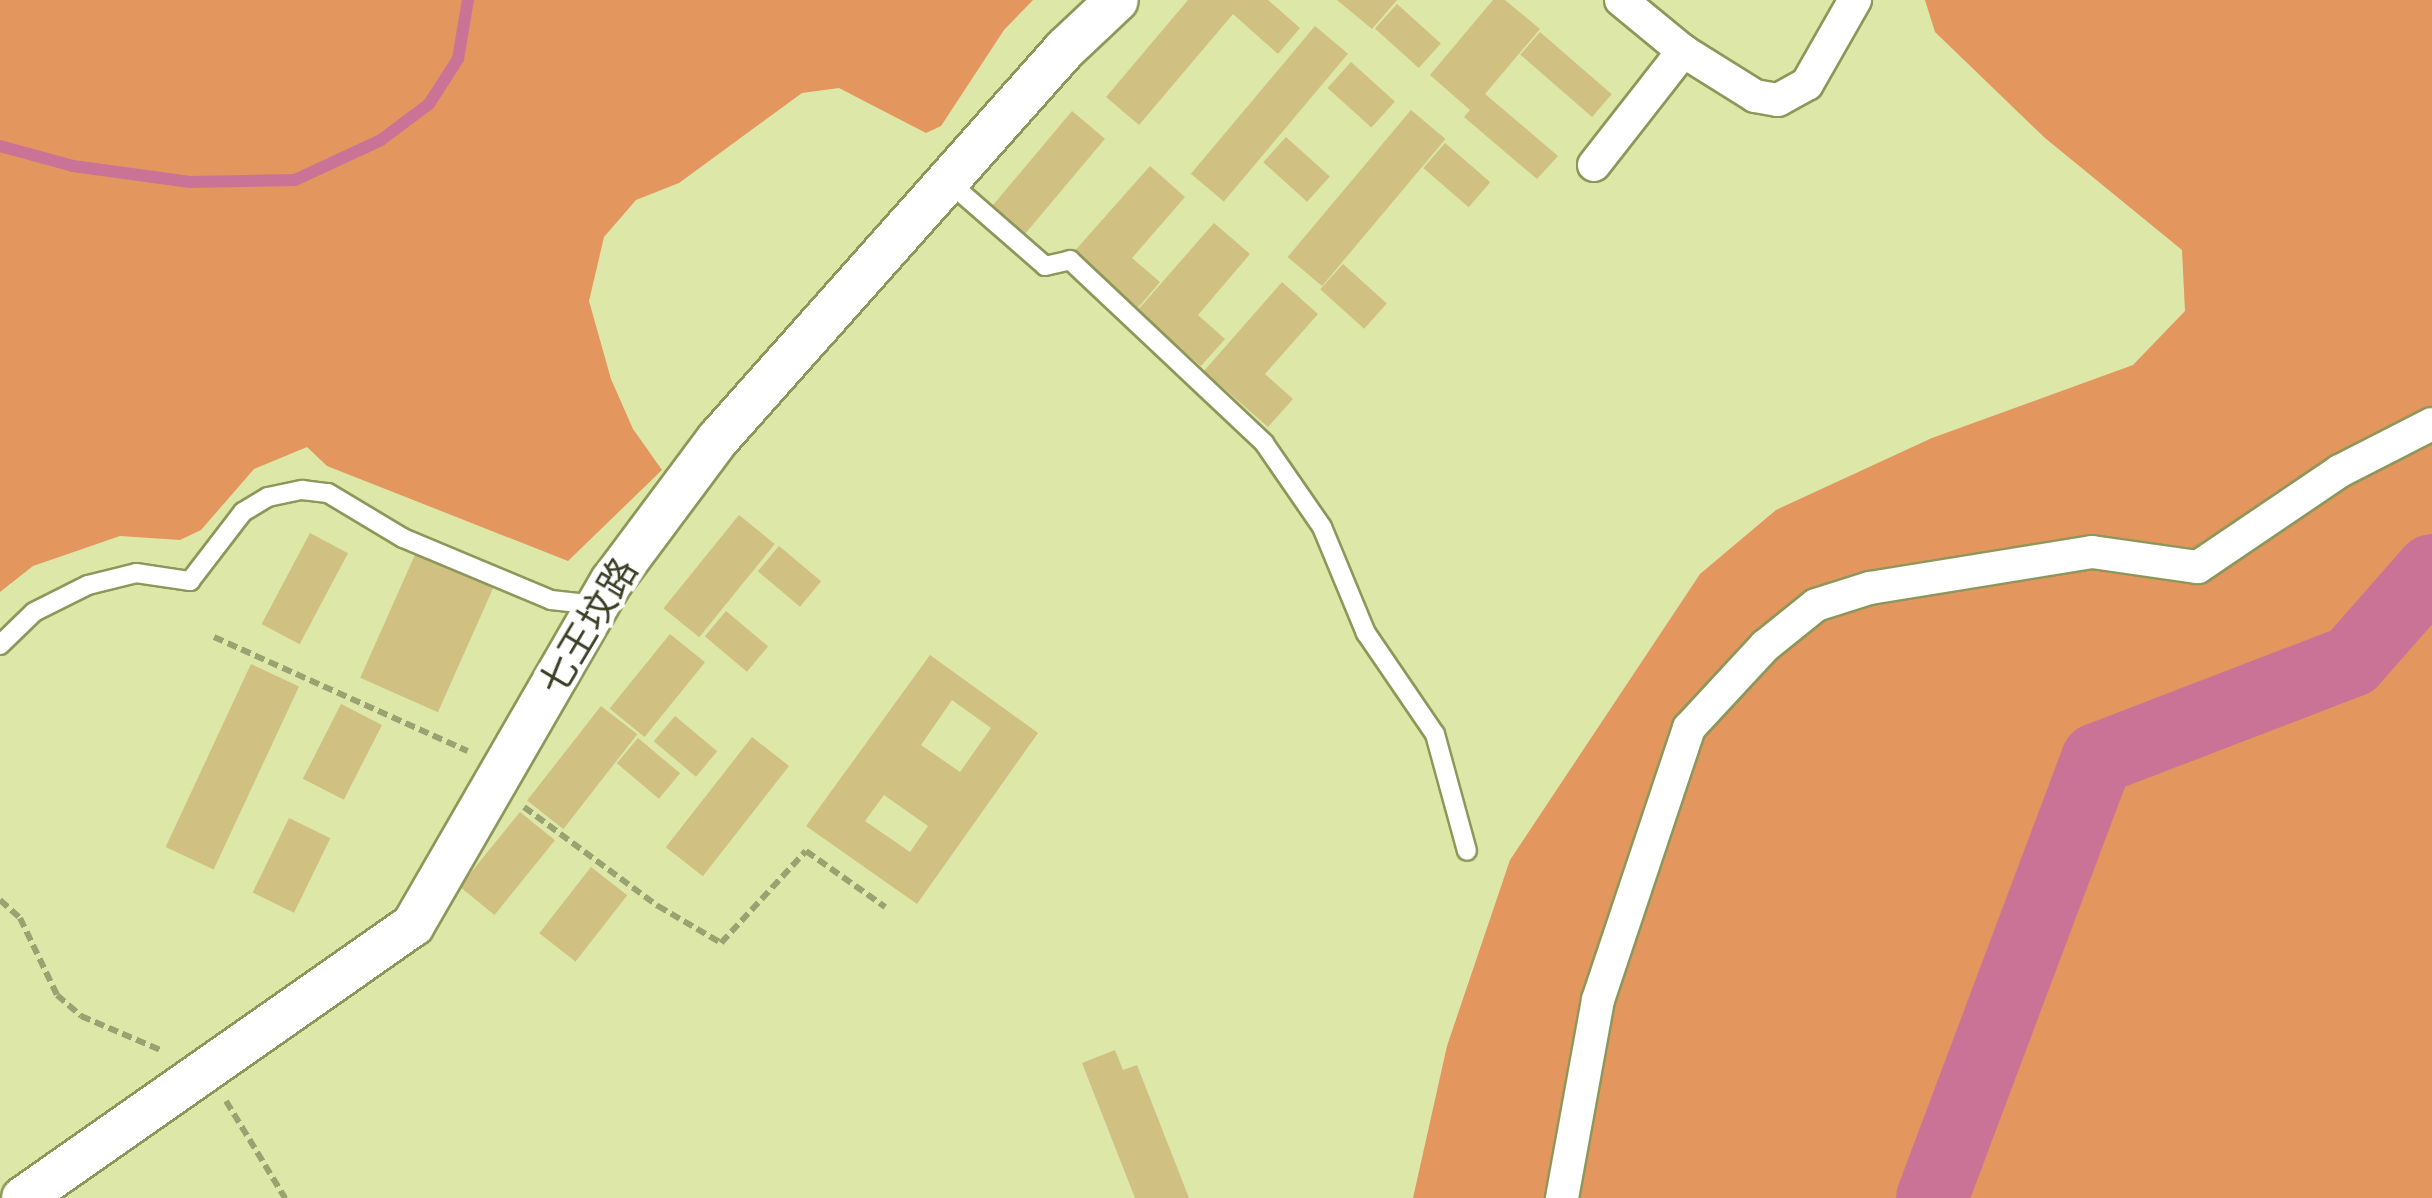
<!DOCTYPE html>
<meta charset="utf-8">
<style>
body{margin:0}
#map{position:relative;width:2432px;height:1198px;overflow:hidden;background:#dde7a7;font-family:Figtree,"Noto Sans SC",sans-serif}
div>[style]{position:absolute}
[style*='--x']{left:calc(var(--x)*1px);top:calc(var(--y)*1px);width:calc(var(--w)*1px);rotate:calc(var(--a)*1deg)}
.forest>*{inset:0;background:#e3965e}
.stream>*{height:12px;margin:-6px;padding:0 6px;transform-origin:6px;border-radius:6px;background:#cb7396}
.river>*{height:72px;margin:-36px;padding:0 36px;transform-origin:36px;border-radius:36px;background:#cb7396}
.building>*{inset:0;background:#d0c082;transform-origin:0 0}
.path>*{height:6px;margin-top:-3px;transform-origin:0;background:repeating-linear-gradient(90deg,#9ba272 0 10px,transparent 0 15px)}
.roads{filter:drop-shadow(2px 0 #8e975a) drop-shadow(-2px 0 #8e975a) drop-shadow(0 2px #8e975a) drop-shadow(0 -2px #8e975a)}
.service>*{height:18px;margin:-9px;padding:0 9px;transform-origin:9px;border-radius:9px;background:#fff}
.minor>*{height:32px;margin:-16px;padding:0 16px;transform-origin:16px;border-radius:16px;background:#fff}
.tertiary>*{height:42px;margin:-21px;padding:0 21px;transform-origin:21px;border-radius:21px;background:#fff}
span{translate:-50% -50%;white-space:nowrap;text-align:center;line-height:1.15;-webkit-text-stroke:9px #fff;paint-order:stroke}
.street-label{font-size:38px;color:#3b3f26}
</style>
<div id="map">
<div class="forest">
<i style="clip-path:polygon(0 0,1033px 0,1004px 30px,941px 126px,926px 133px,839px 88px,802px 93px,679px 183px,636px 200px,604px 237px,589px 301px,611px 379px,633px 429px,662px 470px,568px 561px,327px 466px,307px 447px,254px 469px,201px 530px,180px 540px,120px 536px,33px 566px,0 592px)"></i>
<i style="clip-path:polygon(1925px 0,2432px 0,2432px 1198px,1413px 1198px,1447px 1046px,1510px 860px,1700px 574px,1776px 510px,1932px 438px,2133px 365px,2185px 311px,2182px 250px,2045px 138px,1935px 32px)"></i>
</div>
<div class="stream">
<i style="--x:0;--y:146;--w:76;--a:15.3"></i>
<i style="--x:73;--y:166;--w:118;--a:7.8"></i>
<i style="--x:190;--y:182;--w:105;--a:-1.1"></i>
<i style="--x:295;--y:180;--w:95;--a:-24.9"></i>
<i style="--x:381;--y:140;--w:60;--a:-36.9"></i>
<i style="--x:429;--y:104;--w:54;--a:-57.2"></i>
<i style="--x:458;--y:59;--w:60;--a:-80.4"></i>
</div>
<div class="river">
<i style="--x:1932;--y:1198;--w:469;--a:-69.4"></i>
<i style="--x:2097;--y:759;--w:273;--a:-21"></i>
<i style="--x:2352;--y:661;--w:121;--a:-48.7"></i>
</div>
<div class="building">
<i style="clip-path:polygon(1188px 0,1268px 0,1300px 28px,1278px 54px,1233px 14px,1139px 125px,1106px 97px)"></i>
<i style="clip-path:polygon(1337px 0,1397px 0,1372px 29px)"></i>
<i style="clip-path:polygon(1493px 0,1505px 0,1540px 29px,1485px 94px,1558px 156px,1537px 179px,1464px 117px,1470px 110px,1430px 75px)"></i>
<i style="left:1397px;top:4px;width:59px;height:33px;rotate:42deg"></i>
<i style="left:1315px;top:26px;width:43px;height:193px;rotate:40deg"></i>
<i style="left:1540px;top:32px;width:95px;height:30px;rotate:41deg"></i>
<i style="left:1351px;top:62px;width:59px;height:35px;rotate:42deg"></i>
<i style="left:1411px;top:110px;width:45px;height:192px;rotate:40deg"></i>
<i style="left:1072px;top:111px;width:43px;height:128px;rotate:40deg"></i>
<i style="left:1286px;top:137px;width:59px;height:34px;rotate:42deg"></i>
<i style="left:1445px;top:143px;width:60px;height:33px;rotate:41deg"></i>
<i style="clip-path:polygon(1150px 166px,1185px 197px,1132px 258px,1160px 282px,1136px 310px,1072px 254px)"></i>
<i style="clip-path:polygon(1214px 223px,1250px 254px,1198px 315px,1225px 339px,1201px 366px,1137px 311px)"></i>
<i style="left:1343px;top:264px;width:59px;height:34px;rotate:42deg"></i>
<i style="clip-path:polygon(1282px 282px,1318px 314px,1265px 374px,1293px 399px,1268px 427px,1204px 371px)"></i>
<i style="left:739px;top:515px;width:46px;height:120px;rotate:39deg"></i>
<i style="left:310px;top:533px;width:43px;height:103px;rotate:28deg"></i>
<i style="left:779px;top:546px;width:55px;height:33px;rotate:40deg"></i>
<i style="left:418px;top:548px;width:85px;height:142px;rotate:24deg"></i>
<i style="left:726px;top:611px;width:55px;height:33px;rotate:40deg"></i>
<i style="left:670px;top:634px;width:45px;height:96px;rotate:39deg"></i>
<i style="clip-path:polygon(evenodd,930px 655px,1038px 733px,917px 904px,806px 826px,930px 655px,952px 700px,991px 728px,960px 772px,921px 745px,952px 700px,930px 655px,884px 795px,928px 826px,910px 852px,865px 821px,884px 795px)"></i>
<i style="left:251px;top:664px;width:53px;height:202px;rotate:25deg"></i>
<i style="left:341px;top:704px;width:46px;height:84px;rotate:27deg"></i>
<i style="left:601px;top:706px;width:46px;height:120px;rotate:38deg"></i>
<i style="left:675px;top:716px;width:55px;height:33px;rotate:40deg"></i>
<i style="left:752px;top:737px;width:47px;height:140px;rotate:38deg"></i>
<i style="left:638px;top:738px;width:55px;height:33px;rotate:40deg"></i>
<i style="left:520px;top:812px;width:45px;height:96px;rotate:39deg"></i>
<i style="left:289px;top:818px;width:46px;height:83px;rotate:26deg"></i>
<i style="left:591px;top:867px;width:46px;height:84px;rotate:38deg"></i>
<i style="clip-path:polygon(1115px 1050px,1123px 1070px,1137px 1065px,1189px 1198px,1135px 1198px,1082px 1063px)"></i>
</div>
<div class="path">
<i style="--x:214;--y:637;--w:278;--a:24.2"></i>
<i style="--x:524;--y:807;--w:167;--a:36.5"></i>
<i style="--x:658;--y:906;--w:73;--a:30.4"></i>
<i style="--x:721;--y:943;--w:125;--a:-47.3"></i>
<i style="--x:806;--y:851;--w:97;--a:35.3"></i>
<i style="--x:0;--y:900;--w:27;--a:42"></i>
<i style="--x:20;--y:918;--w:85;--a:64.3"></i>
<i style="--x:57;--y:995;--w:32;--a:41"></i>
<i style="--x:81;--y:1016;--w:89;--a:23.1"></i>
<i style="--x:226;--y:1101;--w:114;--a:58.7"></i>
</div>
<div class="roads">
<div class="service">
<i style="--x:950;--y:183;--w:126;--a:41.1"></i>
<i style="--x:1045;--y:266;--w:26;--a:-13"></i>
<i style="--x:1070;--y:260;--w:267;--a:43.3"></i>
<i style="--x:1264;--y:443;--w:102;--a:55.4"></i>
<i style="--x:1322;--y:527;--w:115;--a:67.5"></i>
<i style="--x:1366;--y:633;--w:122;--a:55.7"></i>
<i style="--x:1435;--y:734;--w:121;--a:74.7"></i>
<i style="--x:0;--y:645;--w:47;--a:-44.1"></i>
<i style="--x:34;--y:612;--w:60;--a:-26.6"></i>
<i style="--x:88;--y:585;--w:49;--a:-14"></i>
<i style="--x:136;--y:573;--w:55;--a:8.4"></i>
<i style="--x:190;--y:581;--w:87;--a:-52.5"></i>
<i style="--x:243;--y:512;--w:29;--a:-31"></i>
<i style="--x:268;--y:497;--w:35;--a:-12"></i>
<i style="--x:302;--y:490;--w:26;--a:7"></i>
<i style="--x:328;--y:493;--w:87;--a:31"></i>
<i style="--x:403;--y:538;--w:160;--a:22.7"></i>
<i style="--x:551;--y:600;--w:46;--a:6.2"></i>
</div>
<div class="minor">
<i style="--x:1621;--y:0;--w:80;--a:39.4"></i>
<i style="--x:1683;--y:51;--w:85;--a:32"></i>
<i style="--x:1755;--y:96;--w:23;--a:10"></i>
<i style="--x:1778;--y:100;--w:33;--a:-29"></i>
<i style="--x:1807;--y:84;--w:97;--a:-60.3"></i>
<i style="--x:1594;--y:165;--w:145;--a:-52"></i>
<i style="--x:1562;--y:1198;--w:201;--a:-79.7"></i>
<i style="--x:1598;--y:1000;--w:287;--a:-71.5"></i>
<i style="--x:1689;--y:728;--w:112;--a:-47.2"></i>
<i style="--x:1765;--y:646;--w:65;--a:-38.8"></i>
<i style="--x:1816;--y:605;--w:57;--a:-17.5"></i>
<i style="--x:1870;--y:588;--w:225;--a:-9.2"></i>
<i style="--x:2092;--y:552;--w:107;--a:8.1"></i>
<i style="--x:2198;--y:567;--w:171;--a:-34.1"></i>
<i style="--x:2340;--y:471;--w:103;--a:-27.1"></i>
</div>
<div class="tertiary">
<i style="--x:23;--y:1198;--w:476;--a:-35"></i>
<i style="--x:413;--y:925;--w:397;--a:-60"></i>
<i style="--x:612;--y:581;--w:177;--a:-53.3"></i>
<i style="--x:718;--y:439;--w:522;--a:-48.34"></i>
<i style="--x:1065;--y:49;--w:71;--a:-43.3"></i>
</div>
</div>
<div class="street-label">
<span style="left:589px;top:627px;rotate:-59deg">七王坟路</span>
</div>
</div>
